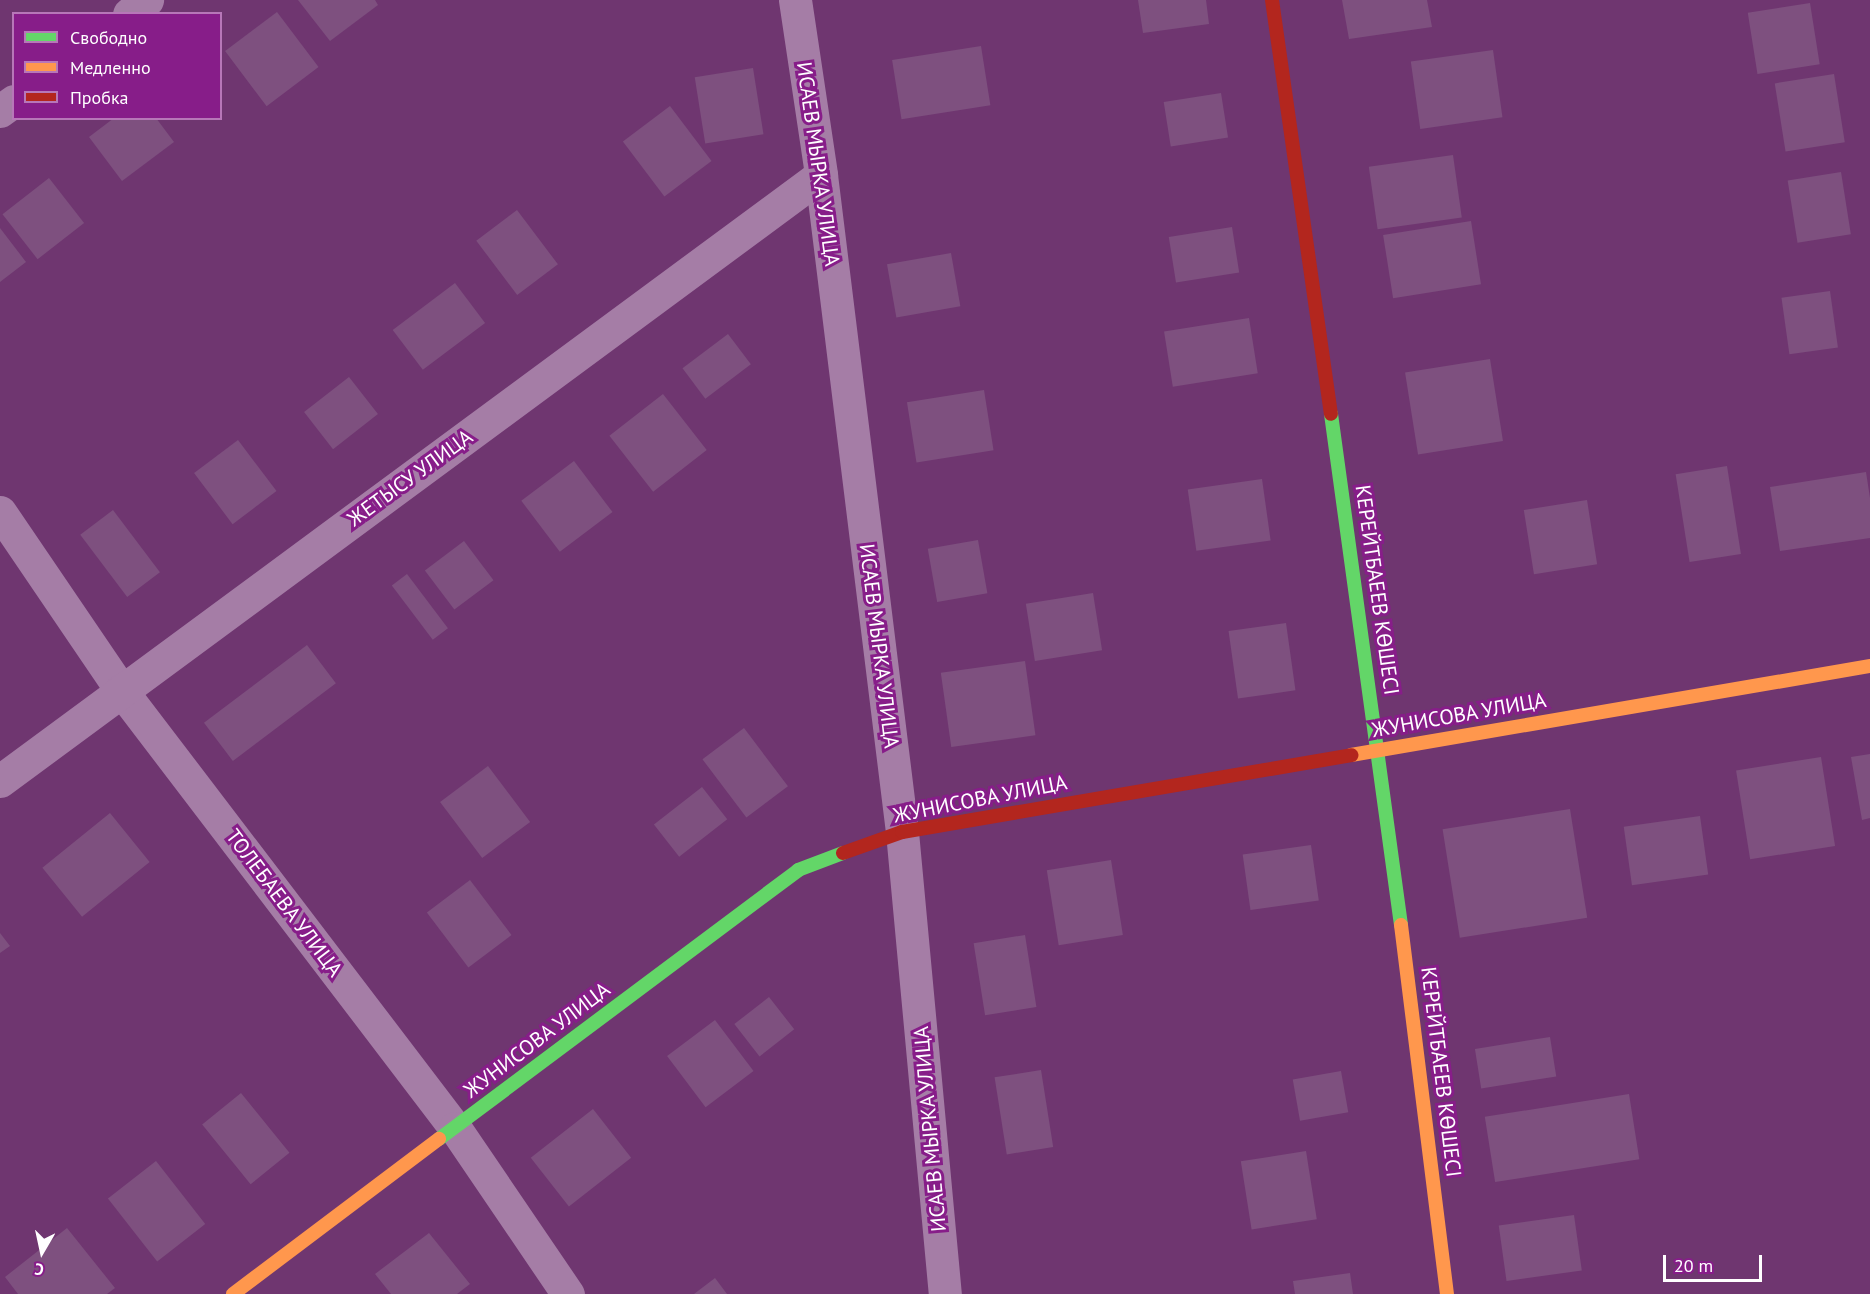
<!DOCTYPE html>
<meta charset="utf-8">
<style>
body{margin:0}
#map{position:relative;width:1870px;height:1294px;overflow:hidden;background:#6f3670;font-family:"PT Sans",sans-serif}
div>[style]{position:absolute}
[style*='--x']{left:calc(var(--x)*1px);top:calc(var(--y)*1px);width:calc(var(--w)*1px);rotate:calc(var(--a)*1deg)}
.building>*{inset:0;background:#7e507f;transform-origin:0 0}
.street>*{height:33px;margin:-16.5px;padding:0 16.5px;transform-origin:16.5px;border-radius:16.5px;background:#a57da6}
.fast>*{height:14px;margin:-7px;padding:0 7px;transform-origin:7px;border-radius:7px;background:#63d668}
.slow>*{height:14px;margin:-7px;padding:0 7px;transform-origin:7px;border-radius:7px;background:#ff974d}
.jam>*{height:14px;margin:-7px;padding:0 7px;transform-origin:7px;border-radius:7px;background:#b3261e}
span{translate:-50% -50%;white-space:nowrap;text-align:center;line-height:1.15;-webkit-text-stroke:6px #871d89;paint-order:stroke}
.street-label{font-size:21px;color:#fff}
.legend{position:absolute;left:12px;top:12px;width:210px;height:108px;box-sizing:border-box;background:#871d89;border:2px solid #b777b8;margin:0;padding:8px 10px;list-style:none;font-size:18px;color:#fff}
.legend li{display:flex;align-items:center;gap:12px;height:30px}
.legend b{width:30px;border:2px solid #b777b8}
.north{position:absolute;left:12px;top:1222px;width:60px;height:60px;-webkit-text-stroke:4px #871d89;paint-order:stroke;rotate:189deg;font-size:16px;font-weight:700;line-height:24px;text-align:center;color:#fff}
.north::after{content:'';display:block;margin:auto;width:21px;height:27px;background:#fff;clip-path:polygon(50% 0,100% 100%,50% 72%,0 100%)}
.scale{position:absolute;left:1663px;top:1255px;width:99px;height:27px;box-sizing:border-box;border:3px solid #fff;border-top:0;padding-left:8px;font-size:18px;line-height:21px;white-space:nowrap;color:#fff;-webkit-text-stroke:4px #871d89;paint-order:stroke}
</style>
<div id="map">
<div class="building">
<i style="clip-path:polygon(298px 0,375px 0,378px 5px,330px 41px)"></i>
<i style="clip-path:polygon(1138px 0,1206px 0,1209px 24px,1143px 33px)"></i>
<i style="clip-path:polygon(1342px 0,1427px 0,1432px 27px,1349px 39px)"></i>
<i style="left:1810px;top:3px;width:62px;height:63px;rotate:81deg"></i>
<i style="left:277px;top:12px;width:69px;height:65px;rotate:53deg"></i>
<i style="left:981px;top:46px;width:60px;height:90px;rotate:81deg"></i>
<i style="left:1493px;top:50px;width:68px;height:83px;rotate:82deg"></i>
<i style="left:753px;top:68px;width:67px;height:59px;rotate:81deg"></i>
<i style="left:1834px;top:74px;width:69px;height:60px;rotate:81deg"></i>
<i style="left:1221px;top:93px;width:45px;height:58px;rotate:81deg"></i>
<i style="left:670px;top:106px;width:69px;height:59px;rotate:53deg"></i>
<i style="clip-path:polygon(114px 118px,156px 118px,174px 142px,122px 181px,89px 137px)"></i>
<i style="left:1453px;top:155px;width:63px;height:85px;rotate:82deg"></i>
<i style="left:1841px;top:172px;width:63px;height:54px;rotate:81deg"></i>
<i style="left:49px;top:178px;width:57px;height:59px;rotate:52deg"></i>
<i style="left:517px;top:210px;width:68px;height:51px;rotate:53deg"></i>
<i style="left:1471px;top:221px;width:64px;height:89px;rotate:81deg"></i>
<i style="left:1232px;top:227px;width:46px;height:64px;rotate:81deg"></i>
<i style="clip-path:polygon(0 228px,26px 262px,0 282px)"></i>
<i style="left:951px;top:253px;width:54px;height:65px;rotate:80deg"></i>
<i style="left:455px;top:283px;width:50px;height:78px;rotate:53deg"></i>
<i style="left:1830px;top:291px;width:57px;height:49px;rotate:82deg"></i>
<i style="left:1249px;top:318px;width:56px;height:86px;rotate:81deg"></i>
<i style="left:728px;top:334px;width:38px;height:57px;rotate:53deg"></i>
<i style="left:1490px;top:359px;width:83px;height:86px;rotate:81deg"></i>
<i style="left:349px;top:377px;width:47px;height:57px;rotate:52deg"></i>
<i style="left:984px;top:390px;width:61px;height:78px;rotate:81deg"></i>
<i style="left:663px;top:394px;width:71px;height:68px;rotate:52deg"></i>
<i style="left:238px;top:440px;width:64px;height:55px;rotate:53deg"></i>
<i style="left:574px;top:461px;width:64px;height:66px;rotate:53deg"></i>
<i style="left:1727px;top:466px;width:89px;height:52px;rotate:81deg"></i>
<i style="clip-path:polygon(1866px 472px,1870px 498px,1870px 538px,1780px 551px,1770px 487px)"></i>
<i style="left:1262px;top:479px;width:62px;height:75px;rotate:82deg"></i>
<i style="left:1587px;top:500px;width:65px;height:64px;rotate:81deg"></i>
<i style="left:113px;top:510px;width:78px;height:41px;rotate:53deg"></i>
<i style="left:978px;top:540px;width:54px;height:51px;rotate:80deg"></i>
<i style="left:464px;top:541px;width:49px;height:49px;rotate:53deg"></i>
<i style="left:407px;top:574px;width:68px;height:19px;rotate:53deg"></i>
<i style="left:1093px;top:593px;width:58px;height:68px;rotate:81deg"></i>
<i style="left:1286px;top:623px;width:68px;height:58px;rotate:82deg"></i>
<i style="left:307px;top:645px;width:48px;height:129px;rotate:53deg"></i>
<i style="left:1025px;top:661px;width:75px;height:85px;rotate:82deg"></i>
<i style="left:744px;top:728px;width:73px;height:52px;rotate:53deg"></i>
<i style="clip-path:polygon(1870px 754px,1870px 818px,1862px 820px,1851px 757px)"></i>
<i style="left:1821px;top:757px;width:90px;height:86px;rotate:81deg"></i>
<i style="left:488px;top:766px;width:70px;height:60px;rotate:53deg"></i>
<i style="left:702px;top:787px;width:41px;height:61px;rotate:52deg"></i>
<i style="left:1570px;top:809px;width:110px;height:129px;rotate:81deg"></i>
<i style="left:110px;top:813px;width:63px;height:87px;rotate:51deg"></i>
<i style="left:1700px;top:816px;width:59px;height:77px;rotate:82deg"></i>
<i style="left:1311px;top:845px;width:56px;height:69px;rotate:82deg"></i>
<i style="left:1111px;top:860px;width:76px;height:65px;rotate:81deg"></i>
<i style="left:470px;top:880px;width:69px;height:54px;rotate:53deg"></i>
<i style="clip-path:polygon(0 933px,10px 946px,0 953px)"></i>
<i style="left:1025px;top:935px;width:73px;height:52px;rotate:81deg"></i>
<i style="left:769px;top:997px;width:41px;height:44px;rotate:52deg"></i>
<i style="left:715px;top:1020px;width:64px;height:60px;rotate:53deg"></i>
<i style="left:1550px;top:1037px;width:40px;height:76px;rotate:81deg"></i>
<i style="left:1041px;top:1070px;width:78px;height:47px;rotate:81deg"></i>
<i style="left:1341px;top:1071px;width:42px;height:49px;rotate:80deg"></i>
<i style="left:241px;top:1093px;width:77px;height:50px;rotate:51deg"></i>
<i style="left:1629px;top:1094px;width:66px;height:146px;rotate:81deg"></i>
<i style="left:593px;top:1109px;width:62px;height:79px;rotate:52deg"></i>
<i style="left:1306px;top:1151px;width:69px;height:66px;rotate:81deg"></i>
<i style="left:156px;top:1161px;width:80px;height:61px;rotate:52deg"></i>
<i style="left:1574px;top:1215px;width:56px;height:76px;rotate:82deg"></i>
<i style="clip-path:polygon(67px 1228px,115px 1288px,107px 1294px,18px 1294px,5px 1277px)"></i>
<i style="clip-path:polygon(429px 1233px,470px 1284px,457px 1294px,391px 1294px,375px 1274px)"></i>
<i style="clip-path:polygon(1350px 1273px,1353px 1294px,1295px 1294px,1293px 1281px)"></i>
<i style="clip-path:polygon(715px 1278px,727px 1294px,694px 1294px)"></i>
</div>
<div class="street">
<i style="--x:795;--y:0;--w:177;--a:81.5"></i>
<i style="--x:821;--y:175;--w:662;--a:82.97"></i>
<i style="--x:902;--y:832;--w:464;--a:84.7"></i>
<i style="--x:129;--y:14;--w:23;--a:-38"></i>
<i style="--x:0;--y:111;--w:17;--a:-36"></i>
<i style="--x:0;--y:512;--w:215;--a:55.8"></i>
<i style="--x:121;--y:690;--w:551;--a:52.67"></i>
<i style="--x:455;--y:1128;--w:201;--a:55.8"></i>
<i style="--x:0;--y:781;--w:1020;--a:-36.43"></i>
</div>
<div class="fast">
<i style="--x:1331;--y:414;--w:516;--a:82.2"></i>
<i style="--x:439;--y:1139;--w:449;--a:-36.8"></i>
<i style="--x:798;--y:870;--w:48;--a:-20.7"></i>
</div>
<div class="slow">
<i style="--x:1351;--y:755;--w:527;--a:-9.73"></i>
<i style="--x:1401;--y:925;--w:372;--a:82.9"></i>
<i style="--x:233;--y:1294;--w:258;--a:-37"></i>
</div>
<div class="jam">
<i style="--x:1272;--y:0;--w:418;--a:81.9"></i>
<i style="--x:843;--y:853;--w:63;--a:-19.6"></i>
<i style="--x:902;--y:832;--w:456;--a:-9.7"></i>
</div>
<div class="street-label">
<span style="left:818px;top:164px;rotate:82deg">ИСАЕВ МЫРКА УЛИЦА</span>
<span style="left:410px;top:478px;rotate:-36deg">ЖЕТЫСУ УЛИЦА</span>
<span style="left:1377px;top:590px;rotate:82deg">КЕРЕЙТБАЕЕВ КӨШЕСІ</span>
<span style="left:879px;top:646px;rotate:83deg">ИСАЕВ МЫРКА УЛИЦА</span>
<span style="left:1459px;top:715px;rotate:-10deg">ЖУНИСОВА УЛИЦА</span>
<span style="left:980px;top:799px;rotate:-11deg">ЖУНИСОВА УЛИЦА</span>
<span style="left:284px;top:903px;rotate:53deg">ТОЛЕБАЕВА УЛИЦА</span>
<span style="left:537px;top:1040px;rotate:-37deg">ЖУНИСОВА УЛИЦА</span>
<span style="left:1441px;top:1072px;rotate:83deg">КЕРЕЙТБАЕЕВ КӨШЕСІ</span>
<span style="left:930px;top:1129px;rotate:-95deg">ИСАЕВ МЫРКА УЛИЦА</span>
</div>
<ul class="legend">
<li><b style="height:8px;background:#63d668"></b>Свободно</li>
<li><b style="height:8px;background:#ff974d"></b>Медленно</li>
<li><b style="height:8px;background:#b3261e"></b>Пробка</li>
</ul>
<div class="north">С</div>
<div class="scale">20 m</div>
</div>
